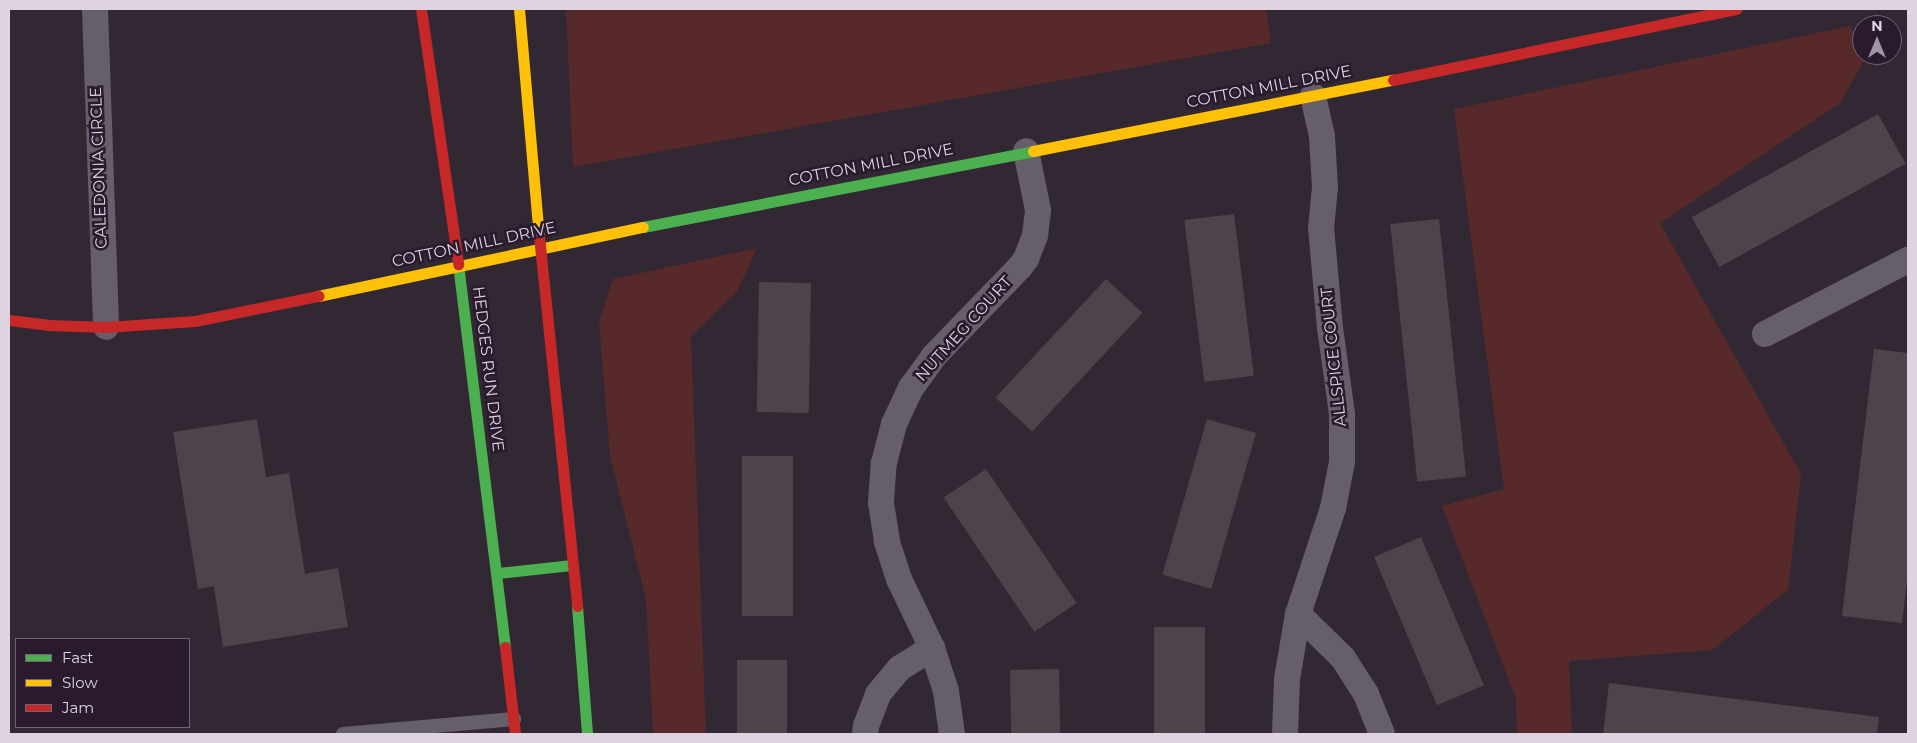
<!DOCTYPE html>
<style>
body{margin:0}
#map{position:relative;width:1917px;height:743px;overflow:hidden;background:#312833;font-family:Montserrat,sans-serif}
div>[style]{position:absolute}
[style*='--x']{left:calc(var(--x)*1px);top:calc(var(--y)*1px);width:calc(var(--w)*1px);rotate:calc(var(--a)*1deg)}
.green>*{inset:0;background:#57292a}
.building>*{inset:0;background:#4d434a;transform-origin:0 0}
.lane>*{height:14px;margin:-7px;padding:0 7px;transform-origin:7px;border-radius:7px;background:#665e68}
.street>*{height:26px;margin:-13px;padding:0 13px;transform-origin:13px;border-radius:13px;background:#665e68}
.fast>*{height:11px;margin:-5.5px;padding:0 5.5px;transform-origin:5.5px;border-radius:5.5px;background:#4caf50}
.slow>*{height:11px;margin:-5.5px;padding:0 5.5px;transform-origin:5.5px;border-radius:5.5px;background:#ffc107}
.jam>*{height:11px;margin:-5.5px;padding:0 5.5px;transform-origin:5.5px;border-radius:5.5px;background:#c62828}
span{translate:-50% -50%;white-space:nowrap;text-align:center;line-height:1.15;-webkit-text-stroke:5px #2a1a2e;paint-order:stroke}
.street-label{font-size:16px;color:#ded3e1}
.frame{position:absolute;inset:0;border:10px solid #ded3e1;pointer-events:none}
.legend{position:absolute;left:15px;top:638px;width:175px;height:90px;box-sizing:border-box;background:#2a1a2e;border:1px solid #726476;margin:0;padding:6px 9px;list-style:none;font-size:15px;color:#ded3e1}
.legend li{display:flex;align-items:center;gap:10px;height:25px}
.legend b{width:25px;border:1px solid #726476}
.north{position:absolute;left:1852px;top:15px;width:50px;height:50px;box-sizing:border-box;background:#2a1a2e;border:1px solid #726476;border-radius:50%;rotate:0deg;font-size:14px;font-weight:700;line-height:20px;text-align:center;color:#ded3e1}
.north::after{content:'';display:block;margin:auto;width:18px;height:22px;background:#a197a4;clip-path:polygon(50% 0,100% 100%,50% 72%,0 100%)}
</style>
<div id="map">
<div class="green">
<i style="clip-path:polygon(566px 9px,1266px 9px,1271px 43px,573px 167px)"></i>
<i style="clip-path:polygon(1850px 26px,1862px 49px,1862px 55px,1866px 58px,1840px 103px,1660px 223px,1801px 474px,1788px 590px,1712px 650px,1569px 661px,1572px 734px,1517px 734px,1516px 699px,1442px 506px,1504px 489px,1454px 109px)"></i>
<i style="clip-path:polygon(757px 248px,737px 292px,691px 336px,706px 734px,653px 734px,646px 599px,610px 456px,599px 322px,613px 279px)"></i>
</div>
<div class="building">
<i style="left:1878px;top:114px;width:57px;height:213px;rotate:61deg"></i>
<i style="left:1234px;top:214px;width:163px;height:50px;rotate:83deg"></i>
<i style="left:1439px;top:219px;width:259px;height:49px;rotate:84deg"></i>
<i style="left:1106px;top:279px;width:50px;height:162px;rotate:43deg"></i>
<i style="left:759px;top:282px;width:52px;height:130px;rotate:1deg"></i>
<i style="clip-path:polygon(1874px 349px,1908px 353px,1908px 572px,1902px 623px,1842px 616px)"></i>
<i style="clip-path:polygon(257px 419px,266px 477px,289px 473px,305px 574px,338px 568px,348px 627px,223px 647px,214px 586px,198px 589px,173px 432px)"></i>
<i style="left:1207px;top:419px;width:51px;height:162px;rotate:16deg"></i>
<i style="left:742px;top:456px;width:51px;height:160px"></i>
<i style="left:986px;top:469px;width:162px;height:51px;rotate:56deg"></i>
<i style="left:1421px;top:537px;width:161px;height:51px;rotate:67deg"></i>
<i style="left:1154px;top:627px;width:51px;height:107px"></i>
<i style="left:737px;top:660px;width:50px;height:74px"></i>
<i style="left:1059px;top:669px;width:65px;height:49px;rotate:89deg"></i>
<i style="clip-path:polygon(1609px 683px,1879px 717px,1877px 734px,1603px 734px)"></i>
</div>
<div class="lane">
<i style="--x:343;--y:734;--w:172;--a:-5"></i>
</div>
<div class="street">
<i style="--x:95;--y:9;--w:318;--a:88"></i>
<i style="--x:1765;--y:334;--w:161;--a:-27.4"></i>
<i style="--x:1298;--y:614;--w:112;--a:-71.7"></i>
<i style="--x:1333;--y:508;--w:47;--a:-78.9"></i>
<i style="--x:1342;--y:462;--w:48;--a:-90"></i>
<i style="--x:1342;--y:414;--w:87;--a:-97.9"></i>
<i style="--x:1330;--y:328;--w:100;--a:-95.1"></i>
<i style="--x:1321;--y:228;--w:41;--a:-84.4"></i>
<i style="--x:1325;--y:187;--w:51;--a:-93.4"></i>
<i style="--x:1322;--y:136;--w:41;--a:-102.7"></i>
<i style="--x:932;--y:648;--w:76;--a:-115.6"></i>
<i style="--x:899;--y:579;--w:40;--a:-108"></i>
<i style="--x:887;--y:541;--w:39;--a:-99"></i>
<i style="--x:881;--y:502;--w:39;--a:-86"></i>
<i style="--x:884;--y:463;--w:40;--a:-75.6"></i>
<i style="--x:894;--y:424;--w:40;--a:-65"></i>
<i style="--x:911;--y:388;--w:39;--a:-54"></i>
<i style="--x:934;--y:356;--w:124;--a:-46"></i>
<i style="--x:1020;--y:267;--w:10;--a:-53"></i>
<i style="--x:1026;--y:259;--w:26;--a:-69"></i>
<i style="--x:1035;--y:235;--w:25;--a:-83"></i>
<i style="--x:1038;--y:210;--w:60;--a:-101.5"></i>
<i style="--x:865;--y:734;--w:8;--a:-83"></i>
<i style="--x:866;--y:726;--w:34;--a:-69"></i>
<i style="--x:878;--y:694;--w:34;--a:-50"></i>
<i style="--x:900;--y:668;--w:38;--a:-32"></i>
<i style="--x:932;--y:648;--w:45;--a:72"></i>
<i style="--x:946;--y:691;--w:43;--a:82.1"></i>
<i style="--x:1285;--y:734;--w:55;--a:-87.9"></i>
<i style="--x:1287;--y:679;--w:66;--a:-80.4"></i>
<i style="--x:1298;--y:614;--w:63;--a:44.4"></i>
<i style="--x:1343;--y:658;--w:43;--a:57.4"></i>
<i style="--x:1366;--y:694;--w:43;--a:68.2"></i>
</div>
<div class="fast">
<i style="--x:643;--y:227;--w:397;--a:-11"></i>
<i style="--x:458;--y:264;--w:386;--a:83"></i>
<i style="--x:498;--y:573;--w:74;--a:-6.2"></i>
<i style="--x:577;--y:606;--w:128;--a:85.5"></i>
</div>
<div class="slow">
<i style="--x:519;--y:9;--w:228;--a:85"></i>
<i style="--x:1033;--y:151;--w:367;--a:-11.2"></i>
<i style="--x:318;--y:296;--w:332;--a:-12"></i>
</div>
<div class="jam">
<i style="--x:421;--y:9;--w:258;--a:81.7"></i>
<i style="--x:1393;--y:80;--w:351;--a:-11.7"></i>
<i style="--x:539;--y:236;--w:372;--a:84.1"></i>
<i style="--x:9;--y:320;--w:39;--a:7"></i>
<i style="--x:48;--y:325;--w:58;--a:2"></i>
<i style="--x:106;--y:327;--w:89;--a:-3.9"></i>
<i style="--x:195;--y:321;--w:126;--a:-11.5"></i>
<i style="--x:505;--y:647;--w:88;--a:83.4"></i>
</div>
<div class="street-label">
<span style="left:1269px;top:87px;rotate:-11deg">COTTON MILL DRIVE</span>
<span style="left:871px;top:165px;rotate:-11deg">COTTON MILL DRIVE</span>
<span style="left:99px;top:168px;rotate:-92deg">CALEDONIA CIRCLE</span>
<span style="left:474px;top:245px;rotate:-12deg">COTTON MILL DRIVE</span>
<span style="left:964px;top:329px;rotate:-48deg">NUTMEG COURT</span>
<span style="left:1334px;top:357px;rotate:-96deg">ALLSPICE COURT</span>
<span style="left:488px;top:369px;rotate:83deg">HEDGES RUN DRIVE</span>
</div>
<div class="frame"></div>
<ul class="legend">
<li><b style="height:6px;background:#4caf50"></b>Fast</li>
<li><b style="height:6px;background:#ffc107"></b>Slow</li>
<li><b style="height:6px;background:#c62828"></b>Jam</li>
</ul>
<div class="north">N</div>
</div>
